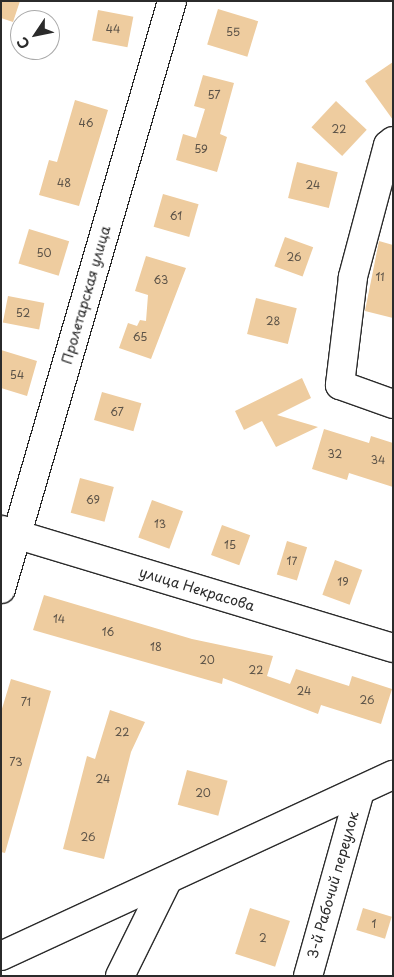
<!DOCTYPE html>
<meta charset="utf-8">
<style>
body{margin:0}
#map{position:relative;width:394px;height:977px;overflow:hidden;background:#fff;font-family:"Playpen Sans",sans-serif}
div>[style]{position:absolute}
[style*='--x']{left:calc(var(--x)*1px);top:calc(var(--y)*1px);width:calc(var(--w)*1px);rotate:calc(var(--a)*1deg)}
.building>*{inset:0;background:#eecc9f;transform-origin:0 0}
.roads{filter:drop-shadow(1px 0 #2b2b2b) drop-shadow(-1px 0 #2b2b2b) drop-shadow(0 1px #2b2b2b) drop-shadow(0 -1px #2b2b2b)}
.minor>*{height:28px;margin:-14px;padding:0 14px;transform-origin:14px;border-radius:14px;background:#fff}
span{translate:-50% -50%;white-space:nowrap;text-align:center;line-height:1.15;-webkit-text-stroke:4px #fff;paint-order:stroke}
.number-label{font-size:11px;color:#5c5348}
.number-label span{-webkit-text-stroke-width:0}
.street-label{font-size:14px;color:#2b2b2b}
.frame{position:absolute;inset:0;border:2px solid #2b2b2b;pointer-events:none}
.north{position:absolute;left:10px;top:10px;width:50px;height:50px;box-sizing:border-box;background:#fff;border:1px solid #aaa;border-radius:50%;rotate:236deg;font-size:14px;font-weight:700;line-height:20px;text-align:center;color:#2b2b2b}
.north::after{content:'';display:block;margin:auto;width:18px;height:22px;background:#2b2b2b;clip-path:polygon(50% 0,100% 100%,50% 72%,0 100%)}
</style>
<div id="map">
<div class="building">
<i style="clip-path:polygon(1px 1px,20px 1px,13px 22px,1px 18px)"></i>
<i style="left:218px;top:9px;width:42px;height:37px;rotate:17deg"></i>
<i style="left:98px;top:10px;width:36px;height:31px;rotate:11deg"></i>
<i style="clip-path:polygon(393px 62px,393px 120px,365px 81px)"></i>
<i style="clip-path:polygon(203px 75px,234px 83px,220px 134px,227px 137px,217px 172px,176px 160px,183px 134px,196px 138px,205px 109px,194px 106px)"></i>
<i style="clip-path:polygon(75px 100px,108px 110px,79px 206px,39px 195px,49px 160px,57px 162px)"></i>
<i style="left:336px;top:101px;width:42px;height:36px;rotate:43deg"></i>
<i style="left:297px;top:162px;width:42px;height:37px;rotate:14deg"></i>
<i style="left:163px;top:194px;width:37px;height:34px;rotate:16deg"></i>
<i style="left:29px;top:229px;width:42px;height:36px;rotate:17deg"></i>
<i style="left:285px;top:237px;width:30px;height:31px;rotate:20deg"></i>
<i style="clip-path:polygon(379px 241px,393px 245px,393px 318px,365px 311px)"></i>
<i style="clip-path:polygon(146px 256px,186px 268px,151px 359px,119px 348px,128px 323px,137px 326px,140px 320px,146px 321px,148px 295px,135px 291px)"></i>
<i style="left:8px;top:296px;width:37px;height:27px;rotate:11deg"></i>
<i style="left:256px;top:298px;width:42px;height:37px;rotate:14deg"></i>
<i style="clip-path:polygon(1px 350px,37px 361px,27px 396px,1px 388px)"></i>
<i style="clip-path:polygon(302px 378px,311px 398px,277px 415px,318px 427px,276px 447px,262px 421px,244px 430px,235px 411px)"></i>
<i style="left:102px;top:392px;width:41px;height:29px;rotate:16deg"></i>
<i style="clip-path:polygon(324px 429px,369px 443px,371px 436px,393px 443px,393px 487px,349px 473px,347px 480px,312px 469px)"></i>
<i style="left:80px;top:478px;width:35px;height:36px;rotate:15deg"></i>
<i style="left:152px;top:500px;width:33px;height:40px;rotate:20deg"></i>
<i style="left:222px;top:525px;width:30px;height:32px;rotate:20deg"></i>
<i style="left:287px;top:541px;width:21px;height:35px;rotate:17deg"></i>
<i style="left:335px;top:560px;width:29px;height:37px;rotate:20deg"></i>
<i style="clip-path:polygon(44px 595px,192px 639px,273px 656px,267px 676px,290px 684px,296px 669px,349px 686px,352px 676px,392px 689px,381px 724px,321px 705px,318px 714px,223px 678px,222px 684px,33px 630px)"></i>
<i style="clip-path:polygon(11px 679px,51px 691px,5px 853px,1px 852px,1px 712px)"></i>
<i style="clip-path:polygon(110px 710px,145px 722px,131px 752px,104px 859px,63px 849px,87px 756px,95px 759px)"></i>
<i style="left:187px;top:770px;width:42px;height:36px;rotate:15deg"></i>
<i style="left:250px;top:908px;width:42px;height:48px;rotate:18deg"></i>
<i style="left:363px;top:908px;width:30px;height:23px;rotate:17deg"></i>
</div>
<div class="roads">
<div class="minor">
<i style="--x:393;--y:141;--w:6;--a:141"></i>
<i style="--x:388;--y:145;--w:137;--a:104.9"></i>
<i style="--x:353;--y:277;--w:109;--a:96.9"></i>
<i style="--x:340;--y:385;--w:56;--a:19.7"></i>
<i style="--x:2;--y:530;--w:408;--a:16.8"></i>
<i style="--x:1;--y:589;--w:612;--a:-73.78"></i>
<i style="--x:1;--y:956;--w:432;--a:-24.8"></i>
<i style="--x:120;--y:976;--w:106;--a:-63.7"></i>
<i style="--x:308;--y:976;--w:189;--a:-74.3"></i>
</div>
</div>
<div class="number-label">
<span style="left:113px;top:29px">44</span>
<span style="left:233px;top:32px">55</span>
<span style="left:214px;top:95px">57</span>
<span style="left:86px;top:123px">46</span>
<span style="left:339px;top:129px">22</span>
<span style="left:201px;top:149px">59</span>
<span style="left:64px;top:183px">48</span>
<span style="left:313px;top:185px">24</span>
<span style="left:176px;top:216px">61</span>
<span style="left:44px;top:253px">50</span>
<span style="left:294px;top:257px">26</span>
<span style="left:380px;top:277px">11</span>
<span style="left:161px;top:280px">63</span>
<span style="left:23px;top:313px">52</span>
<span style="left:273px;top:321px">28</span>
<span style="left:140px;top:337px">65</span>
<span style="left:17px;top:375px">54</span>
<span style="left:117px;top:412px">67</span>
<span style="left:335px;top:454px">32</span>
<span style="left:378px;top:460px">34</span>
<span style="left:93px;top:500px">69</span>
<span style="left:160px;top:524px">13</span>
<span style="left:230px;top:545px">15</span>
<span style="left:292px;top:561px">17</span>
<span style="left:343px;top:582px">19</span>
<span style="left:59px;top:619px">14</span>
<span style="left:108px;top:632px">16</span>
<span style="left:156px;top:647px">18</span>
<span style="left:207px;top:660px">20</span>
<span style="left:256px;top:670px">22</span>
<span style="left:304px;top:691px">24</span>
<span style="left:367px;top:700px">26</span>
<span style="left:26px;top:702px">71</span>
<span style="left:122px;top:732px">22</span>
<span style="left:16px;top:762px">73</span>
<span style="left:103px;top:779px">24</span>
<span style="left:203px;top:793px">20</span>
<span style="left:88px;top:837px">26</span>
<span style="left:374px;top:924px">1</span>
<span style="left:263px;top:938px">2</span>
</div>
<div class="street-label">
<span style="left:86px;top:295px;rotate:-74deg">Пролетарская улица</span>
<span style="left:197px;top:589px;rotate:17deg">улица Некрасова</span>
<span style="left:333px;top:885px;rotate:-74deg">3-й Рабочий переулок</span>
</div>
<div class="frame"></div>
<div class="north">С</div>
</div>
